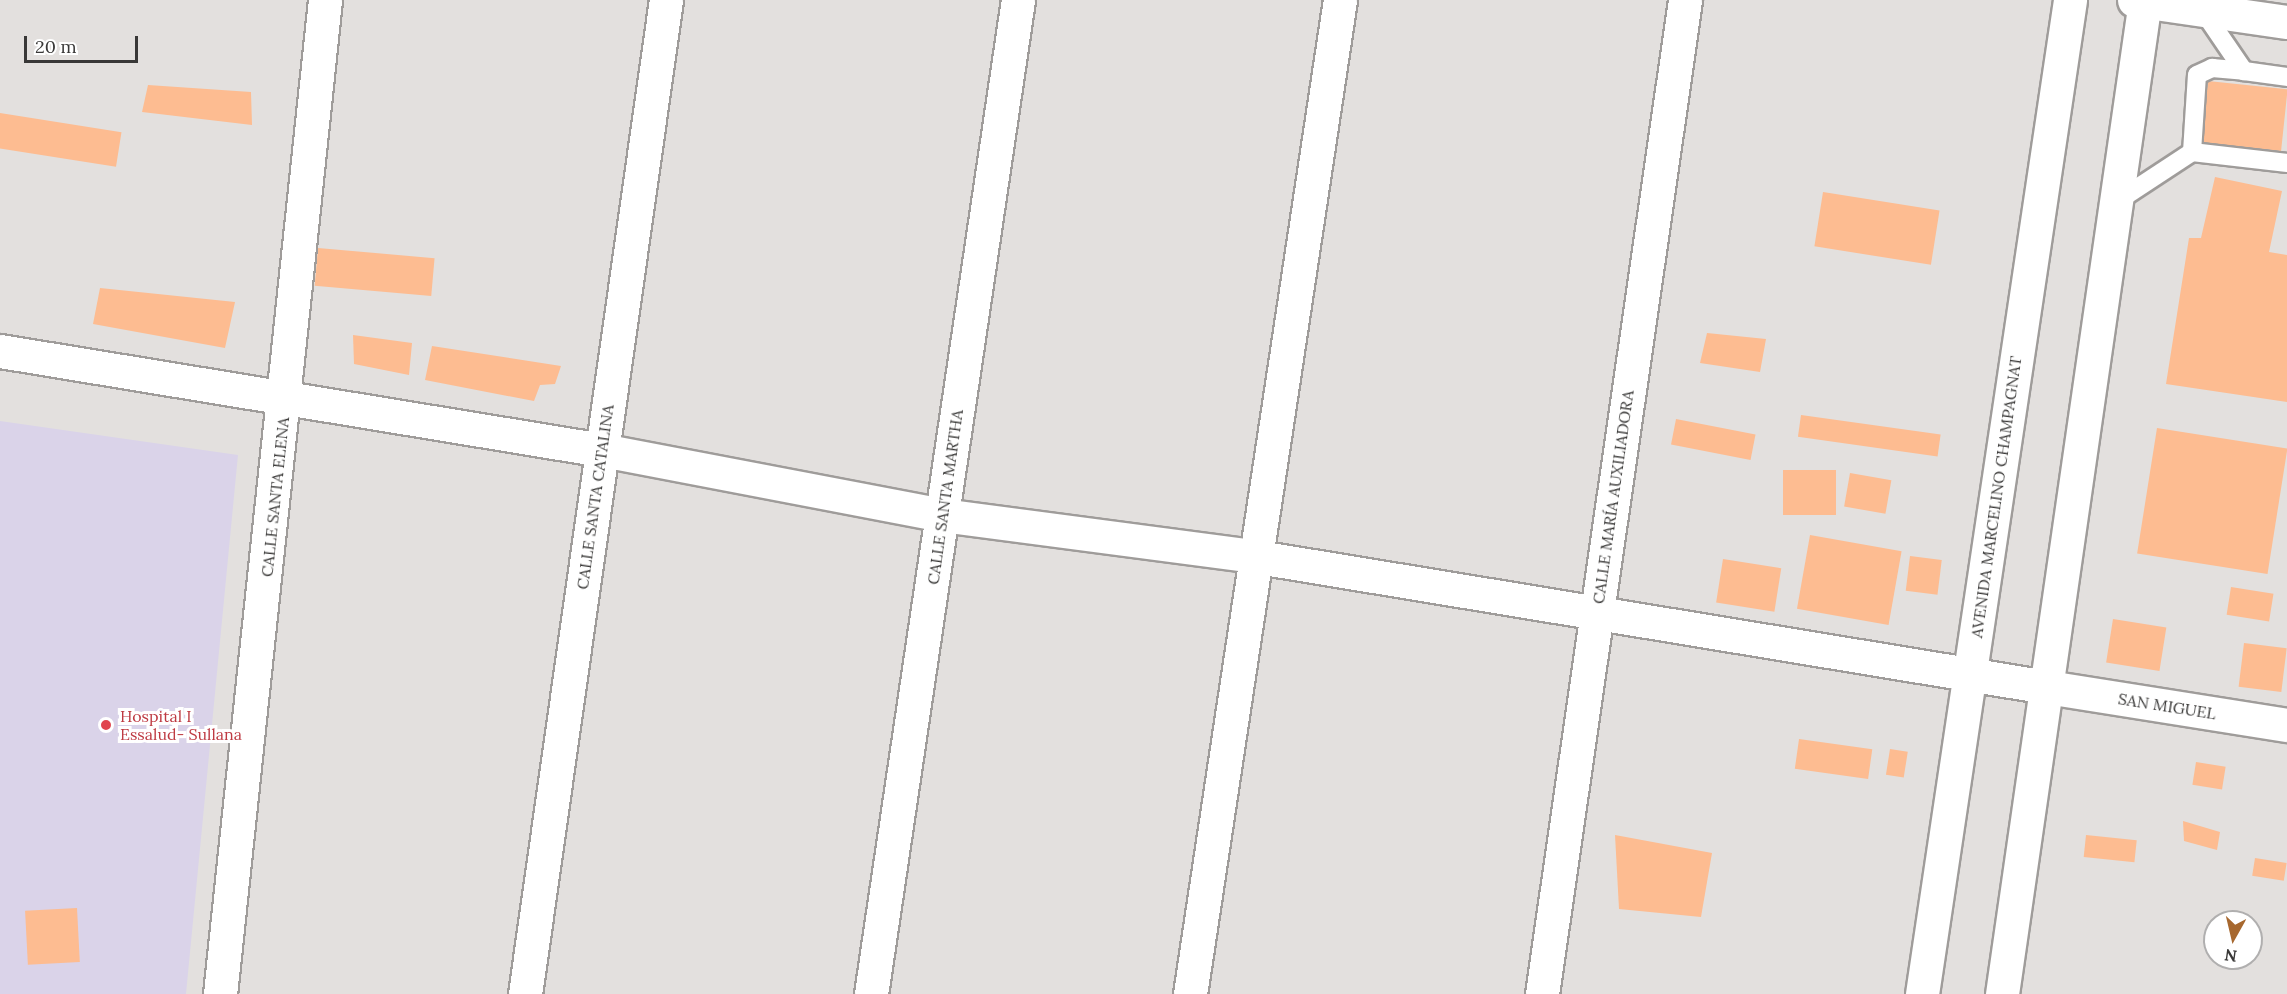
<!DOCTYPE html>
<meta charset="utf-8">
<style>
body{margin:0}
#map{position:relative;width:2287px;height:994px;overflow:hidden;background:#e3e0de;font-family:Lora,serif}
div>[style]{position:absolute}
[style*='--x']{left:calc(var(--x)*1px);top:calc(var(--y)*1px);width:calc(var(--w)*1px);rotate:calc(var(--a)*1deg)}
.medical>*{inset:0;background:#dad3e9}
.building>*{inset:0;background:#fdbc91;transform-origin:0 0}
.roads{filter:drop-shadow(2px 0 #9f9c9a) drop-shadow(-2px 0 #9f9c9a) drop-shadow(0 2px #9f9c9a) drop-shadow(0 -2px #9f9c9a)}
.service>*{height:18px;margin:-9px;padding:0 9px;transform-origin:9px;border-radius:9px;background:#fff}
.minor>*{height:33px;margin:-16.5px;padding:0 16.5px;transform-origin:16.5px;border-radius:16.5px;background:#fff}
.tertiary>*{height:33px;margin:-16.5px;padding:0 16.5px;transform-origin:16.5px;border-radius:16.5px;background:#fff}
.secondary>*{height:33px;margin:-16.5px;padding:0 16.5px;transform-origin:16.5px;border-radius:16.5px;background:#fff}
.dots>*{width:16px;height:16px;translate:-50% -50%;box-sizing:border-box;border:3px solid #fff;border-radius:50%}
span{translate:-50% -50%;white-space:nowrap;text-align:center;line-height:1.15;-webkit-text-stroke:6px #fff;paint-order:stroke}
.street-label{font-size:16px;color:#393837}
.health-label{font-size:16px;color:#be3a42}
.left{translate:0 -50%;text-align:left}
.north{position:absolute;left:2203px;top:910px;width:60px;height:60px;box-sizing:border-box;background:#fff;border:2px solid #b0afaf;border-radius:50%;rotate:188deg;font-size:16px;font-weight:700;line-height:24px;text-align:center;color:#393837}
.north::after{content:'';display:block;margin:auto;width:21px;height:27px;background:#a7682f;clip-path:polygon(50% 0,100% 100%,50% 72%,0 100%)}
.scale{position:absolute;left:24px;top:36px;width:114px;height:27px;box-sizing:border-box;border:3px solid #393837;border-top:0;padding-left:8px;font-size:18px;line-height:21px;white-space:nowrap;color:#393837;-webkit-text-stroke:4px #fff;paint-order:stroke}
</style>
<div id="map">
<div class="medical">
<i style="clip-path:polygon(0 421px,238px 455px,186px 994px,0 994px)"></i>
</div>
<div class="building">
<i style="left:2208px;top:81px;width:80px;height:62px;rotate:6deg"></i>
<i style="clip-path:polygon(148px 85px,251px 92px,252px 125px,142px 112px)"></i>
<i style="left:0;top:113px;width:123px;height:35px;rotate:9deg"></i>
<i style="clip-path:polygon(2215px 177px,2282px 191px,2269px 252px,2287px 255px,2287px 402px,2166px 384px,2189px 238px,2201px 238px)"></i>
<i style="left:1823px;top:192px;width:118px;height:55px;rotate:9deg"></i>
<i style="left:318px;top:248px;width:117px;height:38px;rotate:5deg"></i>
<i style="clip-path:polygon(100px 288px,235px 302px,225px 348px,93px 324px)"></i>
<i style="clip-path:polygon(1707px 333px,1766px 339px,1760px 372px,1700px 363px)"></i>
<i style="clip-path:polygon(353px 335px,412px 343px,409px 375px,354px 364px)"></i>
<i style="clip-path:polygon(432px 346px,561px 366px,555px 384px,540px 385px,534px 401px,425px 380px)"></i>
<i style="left:1801px;top:415px;width:141px;height:22px;rotate:8deg"></i>
<i style="left:1676px;top:419px;width:81px;height:26px;rotate:11deg"></i>
<i style="left:2157px;top:428px;width:132px;height:127px;rotate:9deg"></i>
<i style="left:1783px;top:470px;width:53px;height:45px"></i>
<i style="left:1850px;top:473px;width:42px;height:34px;rotate:10deg"></i>
<i style="left:1810px;top:535px;width:93px;height:75px;rotate:10deg"></i>
<i style="left:1910px;top:556px;width:32px;height:35px;rotate:7deg"></i>
<i style="left:1723px;top:559px;width:59px;height:44px;rotate:9deg"></i>
<i style="left:2231px;top:587px;width:43px;height:28px;rotate:9deg"></i>
<i style="left:2113px;top:619px;width:54px;height:44px;rotate:9deg"></i>
<i style="left:2244px;top:643px;width:43px;height:44px;rotate:7deg"></i>
<i style="left:1799px;top:739px;width:74px;height:30px;rotate:8deg"></i>
<i style="left:1890px;top:749px;width:18px;height:26px;rotate:9deg"></i>
<i style="left:2196px;top:762px;width:30px;height:23px;rotate:9deg"></i>
<i style="clip-path:polygon(2183px 821px,2220px 832px,2217px 850px,2184px 841px)"></i>
<i style="clip-path:polygon(1615px 835px,1712px 853px,1701px 917px,1619px 909px)"></i>
<i style="left:2086px;top:835px;width:51px;height:22px;rotate:6deg"></i>
<i style="left:2255px;top:858px;width:32px;height:18px;rotate:9deg"></i>
<i style="left:77px;top:908px;width:54px;height:52px;rotate:87deg"></i>
</div>
<div class="roads">
<div class="service">
<i style="--x:2203;--y:11;--w:73;--a:55.7"></i>
<i style="--x:2244;--y:71;--w:43;--a:7.9"></i>
<i style="--x:2192;--y:152;--w:96;--a:6.6"></i>
<i style="--x:2116;--y:202;--w:91;--a:-33.3"></i>
<i style="--x:2192;--y:152;--w:77;--a:-86.3"></i>
<i style="--x:2197;--y:75;--w:17;--a:-25"></i>
<i style="--x:2212;--y:68;--w:32;--a:5"></i>
</div>
<div class="minor">
<i style="--x:2134;--y:0;--w:155;--a:8.2"></i>
<i style="--x:2047;--y:687;--w:243;--a:9"></i>
<i style="--x:220;--y:994;--w:1000;--a:-83.97"></i>
<i style="--x:525;--y:994;--w:1004;--a:-81.93"></i>
<i style="--x:871;--y:994;--w:1005;--a:-81.59"></i>
<i style="--x:1190;--y:994;--w:1005;--a:-81.42"></i>
<i style="--x:1542;--y:994;--w:1004;--a:-81.81"></i>
</div>
<div class="tertiary">
<i style="--x:0;--y:351;--w:610;--a:9.34"></i>
<i style="--x:602;--y:450;--w:346;--a:10.8"></i>
<i style="--x:942;--y:515;--w:313;--a:7.5"></i>
<i style="--x:1252;--y:556;--w:806;--a:9.36"></i>
</div>
<div class="secondary">
<i style="--x:1922;--y:994;--w:1005;--a:-81.53"></i>
<i style="--x:2002;--y:994;--w:1004;--a:-81.81"></i>
</div>
</div>
<div class="dots">
<i style="left:106px;top:725px;background:#e0444e"></i>
</div>
<div class="street-label">
<span style="left:275px;top:497px;rotate:-84deg">CALLE SANTA ELENA</span>
<span style="left:595px;top:497px;rotate:-82deg">CALLE SANTA CATALINA</span>
<span style="left:945px;top:497px;rotate:-82deg">CALLE SANTA MARTHA</span>
<span style="left:1613px;top:497px;rotate:-82deg">CALLE MARÍA AUXILIADORA</span>
<span style="left:1996px;top:497px;rotate:-82deg">AVENIDA MARCELINO CHAMPAGNAT</span>
<span style="left:2167px;top:706px;rotate:9deg">SAN MIGUEL</span>
</div>
<div class="health-label">
<span class="left" style="left:120px;top:725px">Hospital I<br>Essalud- Sullana</span>
</div>
<div class="north">N</div>
<div class="scale">20 m</div>
</div>
